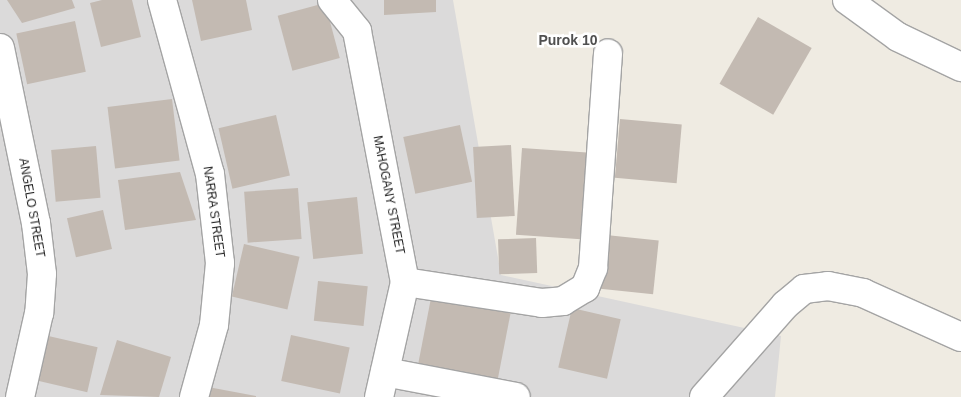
<!DOCTYPE html>
<style>
body{margin:0}
#map{position:relative;width:961px;height:397px;overflow:hidden;background:#efebe2;font-family:Arial,sans-serif}
div>[style]{position:absolute}
[style*='--x']{left:calc(var(--x)*1px);top:calc(var(--y)*1px);width:calc(var(--w)*1px);rotate:calc(var(--a)*1deg)}
.residential>*{inset:0;background:#dbdada}
.building>*{inset:0;background:#c3bab2;transform-origin:0 0}
.roads{filter:drop-shadow(1px 0 #a4a4a4) drop-shadow(-1px 0 #a4a4a4) drop-shadow(0 1px #a4a4a4) drop-shadow(0 -1px #a4a4a4)}
.street>*{height:28px;margin:-14px;padding:0 14px;transform-origin:14px;border-radius:14px;background:#fff}
span{translate:-50% -50%;white-space:nowrap;text-align:center;line-height:1.15;-webkit-text-stroke:5px #fff;paint-order:stroke}
.street-label{font-size:12px;color:#1d1d1d}
.neighbourhood-label{font-size:14px;color:#505050;font-weight:700}
</style>
<div id="map">
<div class="residential">
<i style="clip-path:polygon(0 0,453px 0,501px 275px,781px 336px,775px 397px,0 397px)"></i>
</div>
<div class="building">
<i style="clip-path:polygon(7px 0,72px 0,75px 8px,22px 23px)"></i>
<i style="clip-path:polygon(102px 0,132px 0,141px 37px,101px 47px,90px 3px)"></i>
<i style="clip-path:polygon(192px 0,246px 0,252px 30px,201px 41px)"></i>
<i style="clip-path:polygon(384px 0,436px 0,436px 12px,384px 15px)"></i>
<i style="left:325px;top:3px;width:57px;height:49px;rotate:75deg"></i>
<i style="left:758px;top:17px;width:62px;height:77px;rotate:30deg"></i>
<i style="left:75px;top:21px;width:52px;height:60px;rotate:78deg"></i>
<i style="left:172px;top:99px;width:62px;height:65px;rotate:83deg"></i>
<i style="left:276px;top:115px;width:62px;height:59px;rotate:77deg"></i>
<i style="left:620px;top:119px;width:62px;height:59px;rotate:5deg"></i>
<i style="left:460px;top:125px;width:58px;height:58px;rotate:78deg"></i>
<i style="left:511px;top:145px;width:71px;height:38px;rotate:87deg"></i>
<i style="left:96px;top:146px;width:52px;height:45px;rotate:85deg"></i>
<i style="left:522px;top:148px;width:65px;height:87px;rotate:4deg"></i>
<i style="clip-path:polygon(180px 172px,196px 220px,125px 230px,118px 180px)"></i>
<i style="left:298px;top:188px;width:51px;height:54px;rotate:86deg"></i>
<i style="left:357px;top:197px;width:57px;height:50px;rotate:84deg"></i>
<i style="left:103px;top:210px;width:40px;height:37px;rotate:77deg"></i>
<i style="left:606px;top:235px;width:53px;height:54px;rotate:6deg"></i>
<i style="left:536px;top:238px;width:35px;height:38px;rotate:88deg"></i>
<i style="left:244px;top:244px;width:57px;height:54px;rotate:13deg"></i>
<i style="left:318px;top:281px;width:50px;height:40px;rotate:6deg"></i>
<i style="left:431px;top:298px;width:81px;height:69px;rotate:11deg"></i>
<i style="left:572px;top:308px;width:50px;height:61px;rotate:13deg"></i>
<i style="left:44px;top:335px;width:55px;height:46px;rotate:13deg"></i>
<i style="left:291px;top:335px;width:60px;height:47px;rotate:12deg"></i>
<i style="clip-path:polygon(117px 340px,171px 357px,159px 397px,100px 395px)"></i>
<i style="clip-path:polygon(208px 387px,256px 396px,256px 397px,206px 397px)"></i>
</div>
<div class="roads">
<div class="street">
<i style="--x:162;--y:0;--w:180;--a:74.6"></i>
<i style="--x:210;--y:174;--w:90;--a:83.6"></i>
<i style="--x:220;--y:263;--w:62;--a:95.5"></i>
<i style="--x:214;--y:325;--w:75;--a:105.5"></i>
<i style="--x:332;--y:0;--w:40;--a:51"></i>
<i style="--x:357;--y:31;--w:256;--a:79.2"></i>
<i style="--x:405;--y:282;--w:118;--a:102.7"></i>
<i style="--x:847;--y:0;--w:63;--a:36"></i>
<i style="--x:898;--y:37;--w:70;--a:25.5"></i>
<i style="--x:0;--y:48;--w:179;--a:78.4"></i>
<i style="--x:36;--y:223;--w:51;--a:83.3"></i>
<i style="--x:42;--y:274;--w:39;--a:94"></i>
<i style="--x:39;--y:313;--w:86;--a:102.7"></i>
<i style="--x:405;--y:282;--w:139;--a:8.7"></i>
<i style="--x:542;--y:303;--w:21;--a:-5"></i>
<i style="--x:563;--y:301;--w:26;--a:-31"></i>
<i style="--x:585;--y:288;--w:22;--a:-68"></i>
<i style="--x:593;--y:268;--w:215;--a:-86"></i>
<i style="--x:385;--y:372;--w:133;--a:10.8"></i>
<i style="--x:704;--y:397;--w:123;--a:-48.6"></i>
<i style="--x:785;--y:305;--w:25;--a:-40"></i>
<i style="--x:804;--y:289;--w:24;--a:-7"></i>
<i style="--x:828;--y:286;--w:36;--a:11"></i>
<i style="--x:863;--y:293;--w:107;--a:24.2"></i>
</div>
</div>
<div class="street-label">
<span style="left:388px;top:195px;rotate:79deg">MAHOGANY STREET</span>
<span style="left:31px;top:208px;rotate:80deg">ANGELO STREET</span>
<span style="left:213px;top:212px;rotate:82deg">NARRA STREET</span>
</div>
<div class="neighbourhood-label">
<span style="left:568px;top:40px">Purok 10</span>
</div>
</div>
